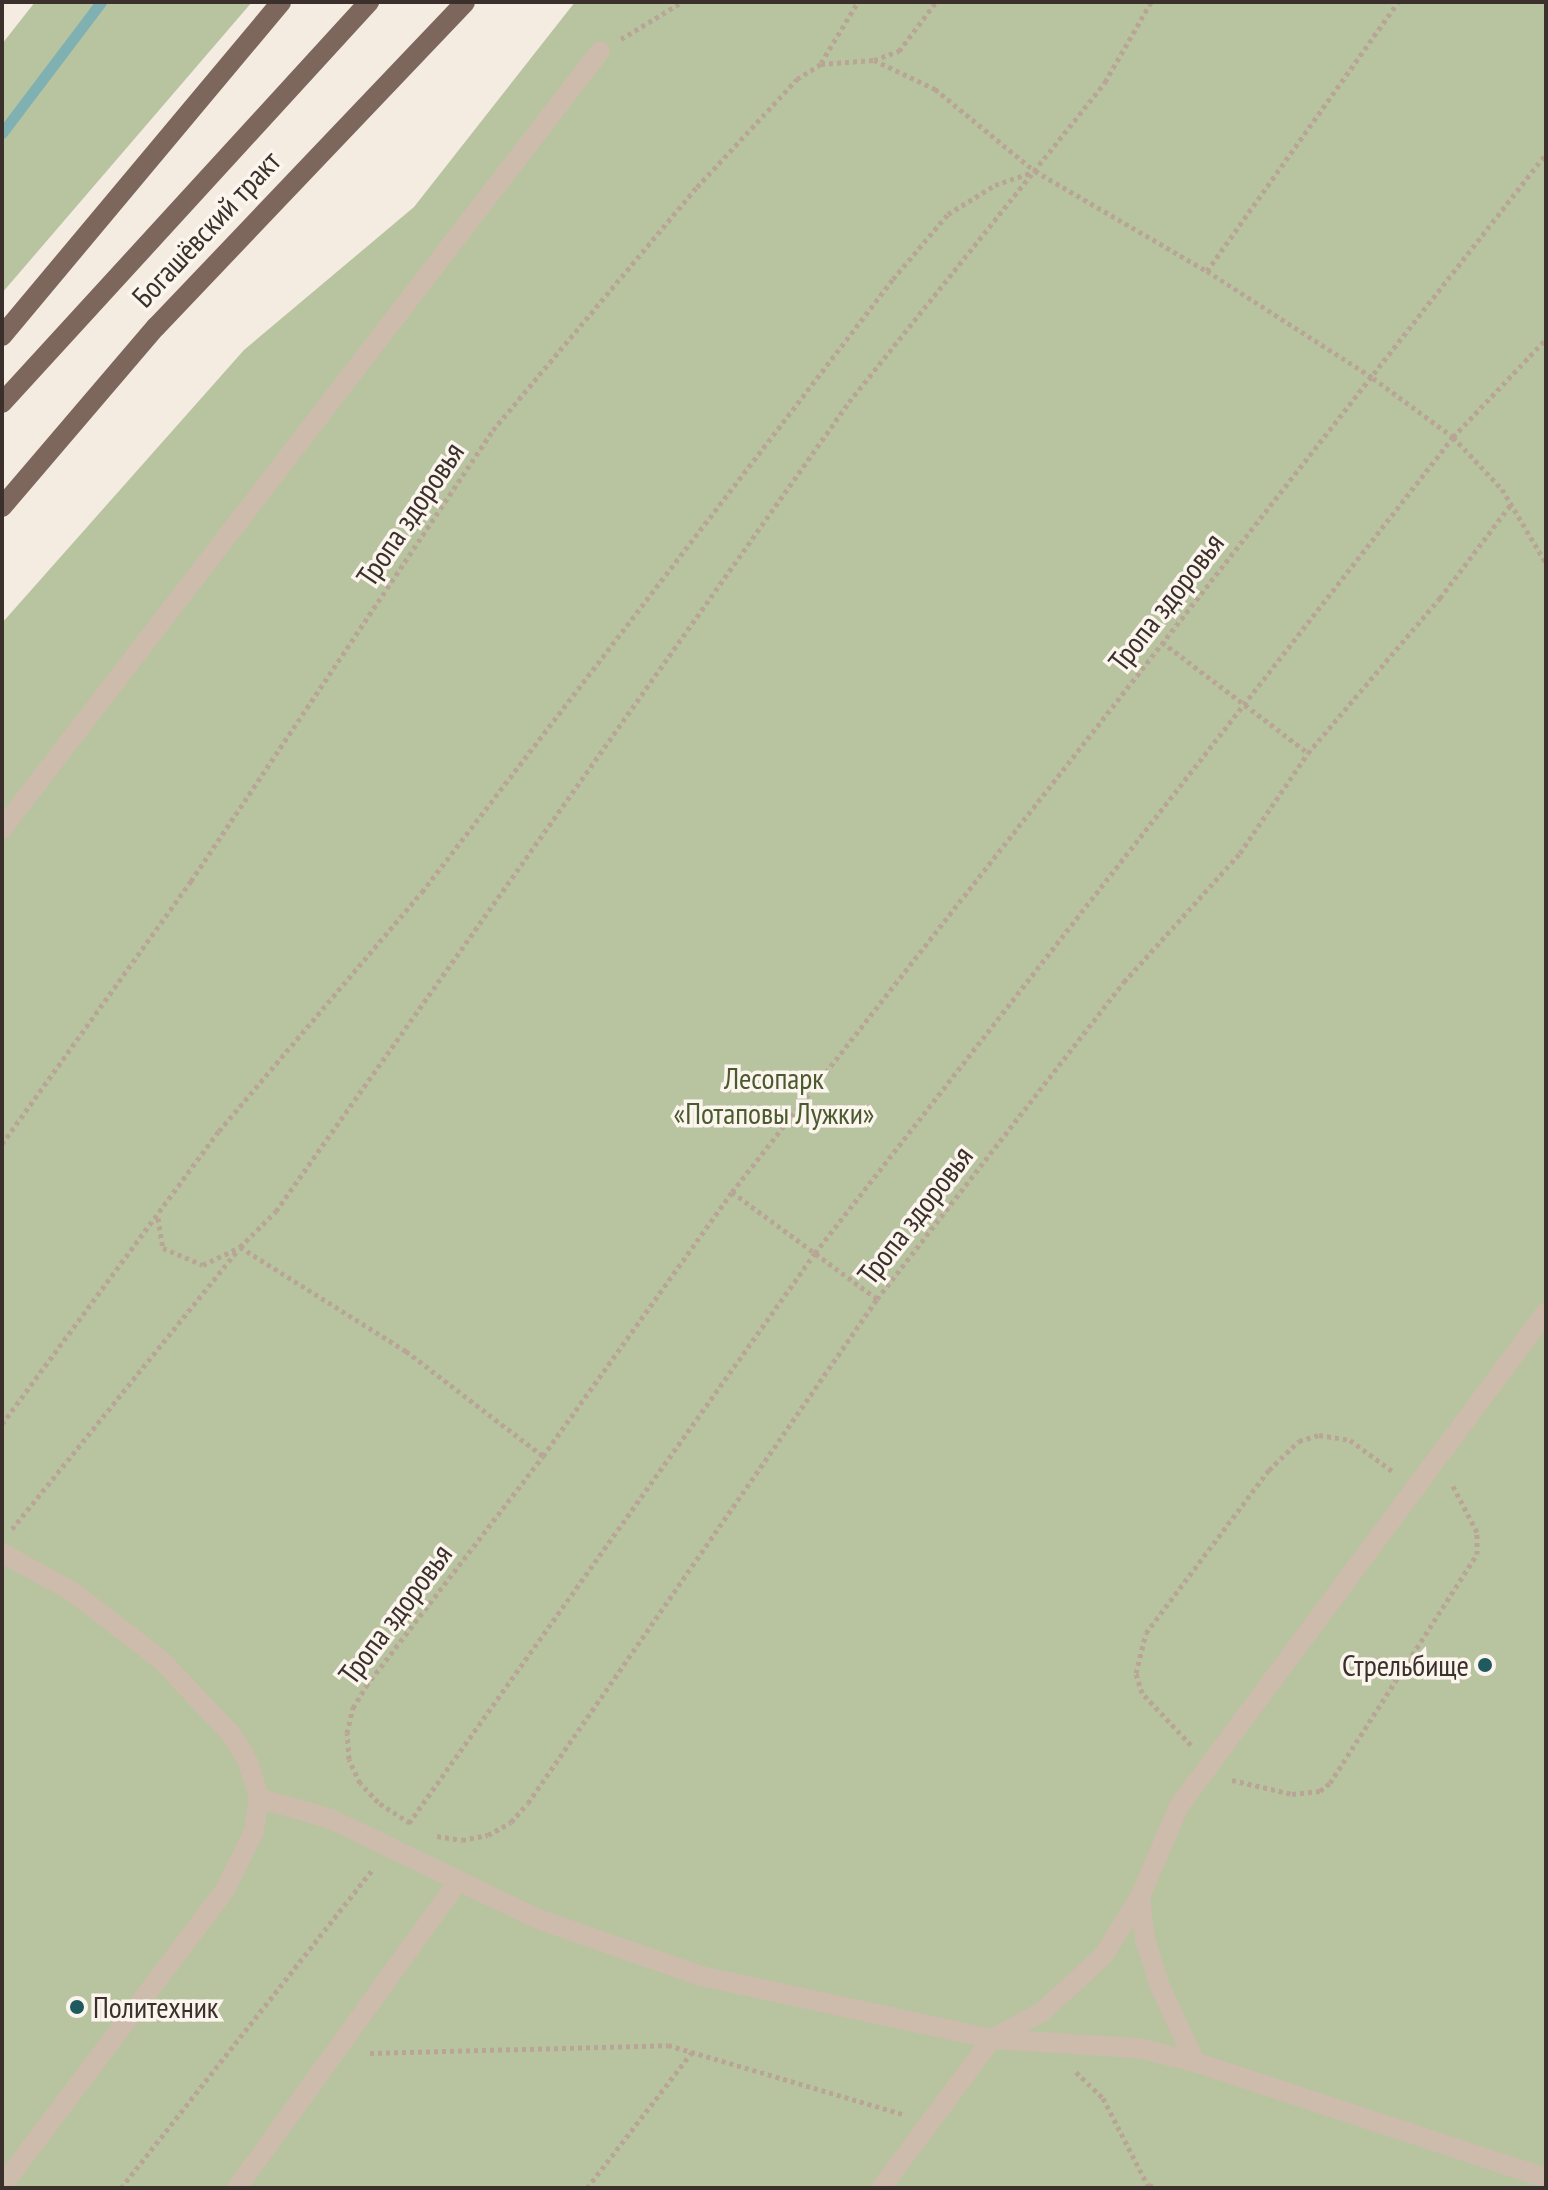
<!DOCTYPE html>
<meta charset="utf-8">
<style>
body{margin:0}
#map{position:relative;width:1548px;height:2190px;overflow:hidden;background:#f4ebe1;font-family:"PT Sans Narrow",sans-serif}
div>[style]{position:absolute}
[style*='--x']{left:calc(var(--x)*1px);top:calc(var(--y)*1px);width:calc(var(--w)*1px);rotate:calc(var(--a)*1deg)}
.green>*{inset:0;background:#b8c4a0}
.stream>*{height:11px;margin:-5.5px;padding:0 5.5px;transform-origin:5.5px;border-radius:5.5px;background:#7fb0b2}
.path>*{height:5px;margin-top:-2.5px;transform-origin:0;background:repeating-linear-gradient(90deg,#b9a596 0 4px,transparent 0 8px)}
.street>*{height:20px;margin:-10px;padding:0 10px;transform-origin:10px;border-radius:10px;background:#cdbbac}
.primary>*{height:20px;margin:-10px;padding:0 10px;transform-origin:10px;border-radius:10px;background:#7d675c}
.dots>*{width:22px;height:22px;translate:-50% -50%;box-sizing:border-box;border:4px solid #fbf5ee;border-radius:50%}
span{translate:-50% -50%;white-space:nowrap;text-align:center;line-height:1.15;-webkit-text-stroke:7px #fbf5ee;paint-order:stroke}
.street-label{font-size:30px;color:#3b302b}
.park-label{font-size:30px;color:#4a5a2e}
.poi-label{font-size:30px;color:#3b302b}
.right{translate:-100% -50%;text-align:right}
.left{translate:0 -50%;text-align:left}
.frame{position:absolute;inset:0;border:4px solid #3b302b;pointer-events:none}
</style>
<div id="map">
<div class="green">
<i style="clip-path:polygon(35px 2px,252px 2px,2px 293px,2px 44px)"></i>
<i style="clip-path:polygon(575px 2px,1546px 2px,1546px 2188px,2px 2188px,2px 623px,244px 350px,414px 207px)"></i>
</div>
<div class="stream">
<i style="--x:2;--y:133;--w:164;--a:-52.9"></i>
</div>
<div class="path">
<i style="--x:621;--y:39;--w:71;--a:-31.2"></i>
<i style="--x:874;--y:60;--w:68;--a:25.4"></i>
<i style="--x:935;--y:89;--w:129;--a:39.4"></i>
<i style="--x:1035;--y:171;--w:199;--a:30.2"></i>
<i style="--x:1207;--y:271;--w:197;--a:32.8"></i>
<i style="--x:1373;--y:378;--w:99;--a:36.4"></i>
<i style="--x:1453;--y:437;--w:71;--a:46.7"></i>
<i style="--x:1502;--y:489;--w:86;--a:59.3"></i>
<i style="--x:821;--y:63;--w:71;--a:-58.8"></i>
<i style="--x:1207;--y:271;--w:330;--a:-54.6"></i>
<i style="--x:1162;--y:642;--w:183;--a:37.2"></i>
<i style="--x:2;--y:1144;--w:324;--a:-54.3"></i>
<i style="--x:191;--y:881;--w:543;--a:-56.19"></i>
<i style="--x:493;--y:430;--w:317;--a:-50"></i>
<i style="--x:697;--y:187;--w:147;--a:-47.2"></i>
<i style="--x:797;--y:79;--w:28;--a:-32"></i>
<i style="--x:821;--y:64;--w:53;--a:-4.3"></i>
<i style="--x:874;--y:60;--w:27;--a:-20"></i>
<i style="--x:899;--y:51;--w:61;--a:-52.9"></i>
<i style="--x:732;--y:1192;--w:180;--a:36.4"></i>
<i style="--x:158;--y:1218;--w:30;--a:81"></i>
<i style="--x:163;--y:1248;--w:43;--a:23"></i>
<i style="--x:203;--y:1265;--w:41;--a:-25.9"></i>
<i style="--x:240;--y:1247;--w:51;--a:-45"></i>
<i style="--x:276;--y:1211;--w:991;--a:-54.69"></i>
<i style="--x:849;--y:402;--w:410;--a:-51.3"></i>
<i style="--x:1105;--y:82;--w:92;--a:-60.1"></i>
<i style="--x:240;--y:1247;--w:196;--a:32.1"></i>
<i style="--x:406;--y:1351;--w:173;--a:37.5"></i>
<i style="--x:2;--y:1424;--w:365;--a:-53.5"></i>
<i style="--x:219;--y:1131;--w:314;--a:-49.7"></i>
<i style="--x:422;--y:892;--w:773;--a:-52.46"></i>
<i style="--x:893;--y:279;--w:85;--a:-49.8"></i>
<i style="--x:948;--y:214;--w:55;--a:-31.7"></i>
<i style="--x:995;--y:185;--w:40;--a:-18.9"></i>
<i style="--x:12;--y:1529;--w:358;--a:-51"></i>
<i style="--x:1191;--y:1745;--w:71;--a:-133.3"></i>
<i style="--x:1142;--y:1693;--w:21;--a:-107"></i>
<i style="--x:1136;--y:1673;--w:41;--a:-76"></i>
<i style="--x:1146;--y:1633;--w:204;--a:-53"></i>
<i style="--x:1269;--y:1470;--w:42;--a:-44"></i>
<i style="--x:1299;--y:1441;--w:21;--a:-17"></i>
<i style="--x:1319;--y:1435;--w:31;--a:9"></i>
<i style="--x:1350;--y:1440;--w:52;--a:36.4"></i>
<i style="--x:1232;--y:1780;--w:62;--a:13.1"></i>
<i style="--x:1292;--y:1794;--w:28;--a:-6"></i>
<i style="--x:1320;--y:1791;--w:13;--a:-39"></i>
<i style="--x:1330;--y:1783;--w:272;--a:-57.3"></i>
<i style="--x:1477;--y:1554;--w:22;--a:-90"></i>
<i style="--x:1477;--y:1532;--w:52;--a:-117.6"></i>
<i style="--x:409;--y:1823;--w:700;--a:-54.54"></i>
<i style="--x:815;--y:1253;--w:1036;--a:-51.98"></i>
<i style="--x:1453;--y:437;--w:135;--a:-46.5"></i>
<i style="--x:410;--y:1823;--w:38;--a:-147"></i>
<i style="--x:378;--y:1802;--w:26;--a:-133"></i>
<i style="--x:360;--y:1783;--w:26;--a:-115"></i>
<i style="--x:349;--y:1759;--w:26;--a:-94"></i>
<i style="--x:347;--y:1733;--w:26;--a:-77"></i>
<i style="--x:353;--y:1708;--w:26;--a:-59"></i>
<i style="--x:366;--y:1686;--w:290;--a:-52.4"></i>
<i style="--x:543;--y:1456;--w:325;--a:-54.4"></i>
<i style="--x:732;--y:1192;--w:1319;--a:-51.9"></i>
<i style="--x:437;--y:1836;--w:25;--a:9"></i>
<i style="--x:462;--y:1840;--w:26;--a:-11"></i>
<i style="--x:488;--y:1835;--w:26;--a:-29"></i>
<i style="--x:511;--y:1822;--w:25;--a:-48"></i>
<i style="--x:528;--y:1803;--w:613;--a:-55.3"></i>
<i style="--x:877;--y:1299;--w:402;--a:-52.1"></i>
<i style="--x:1124;--y:982;--w:173;--a:-48"></i>
<i style="--x:1240;--y:853;--w:121;--a:-55.8"></i>
<i style="--x:1308;--y:753;--w:204;--a:-49.6"></i>
<i style="--x:1440;--y:598;--w:118;--a:-52.9"></i>
<i style="--x:370;--y:2053;--w:298;--a:-1.5"></i>
<i style="--x:668;--y:2045;--w:244;--a:16.4"></i>
<i style="--x:1076;--y:2072;--w:37;--a:44"></i>
<i style="--x:1103;--y:2098;--w:101;--a:62.9"></i>
<i style="--x:1149;--y:2185;--w:9;--a:21"></i>
<i style="--x:121;--y:2188;--w:407;--a:-51.7"></i>
<i style="--x:587;--y:2188;--w:172;--a:-52.3"></i>
</div>
<div class="street">
<i style="--x:2;--y:829;--w:981;--a:-52.45"></i>
<i style="--x:2;--y:1553;--w:81;--a:28.8"></i>
<i style="--x:73;--y:1592;--w:111;--a:37.7"></i>
<i style="--x:161;--y:1660;--w:103;--a:46.6"></i>
<i style="--x:232;--y:1735;--w:31;--a:59"></i>
<i style="--x:248;--y:1762;--w:38;--a:73"></i>
<i style="--x:259;--y:1798;--w:33;--a:99"></i>
<i style="--x:254;--y:1831;--w:66;--a:116.2"></i>
<i style="--x:225;--y:1890;--w:371;--a:127"></i>
<i style="--x:259;--y:1798;--w:75;--a:16.3"></i>
<i style="--x:331;--y:1819;--w:230;--a:25.8"></i>
<i style="--x:538;--y:1919;--w:173;--a:19.3"></i>
<i style="--x:701;--y:1976;--w:298;--a:12.2"></i>
<i style="--x:992;--y:2039;--w:146;--a:3.5"></i>
<i style="--x:1138;--y:2048;--w:59;--a:13.8"></i>
<i style="--x:1195;--y:2062;--w:370;--a:18.3"></i>
<i style="--x:1140;--y:1897;--w:42;--a:83.2"></i>
<i style="--x:1145;--y:1939;--w:47;--a:72.7"></i>
<i style="--x:1159;--y:1984;--w:86;--a:65.2"></i>
<i style="--x:237;--y:2188;--w:377;--a:-54.2"></i>
<i style="--x:881;--y:2188;--w:186;--a:-53.3"></i>
<i style="--x:992;--y:2039;--w:57;--a:-28.4"></i>
<i style="--x:1042;--y:2012;--w:83;--a:-42.6"></i>
<i style="--x:1103;--y:1956;--w:70;--a:-57.9"></i>
<i style="--x:1140;--y:1897;--w:99;--a:-66.8"></i>
<i style="--x:1179;--y:1806;--w:615;--a:-53.39"></i>
</div>
<div class="primary">
<i style="--x:2;--y:336;--w:435;--a:-50.1"></i>
<i style="--x:2;--y:403;--w:544;--a:-47.53"></i>
<i style="--x:2;--y:507;--w:237;--a:-49.5"></i>
<i style="--x:156;--y:327;--w:448;--a:-46.4"></i>
</div>
<div class="dots">
<i style="left:1485px;top:1665px;background:#1f5a5e"></i>
<i style="left:77px;top:2007px;background:#1f5a5e"></i>
</div>
<div class="street-label">
<span style="left:206px;top:229px;rotate:-47deg">Богашёвский тракт</span>
<span style="left:410px;top:514px;rotate:-56deg">Тропа здоровья</span>
<span style="left:1166px;top:602px;rotate:-52deg">Тропа здоровья</span>
<span style="left:915px;top:1215px;rotate:-52deg">Тропа здоровья</span>
<span style="left:395px;top:1614px;rotate:-53deg">Тропа здоровья</span>
</div>
<div class="park-label">
<span style="left:774px;top:1095px">Лесопарк<br>«Потаповы Лужки»</span>
</div>
<div class="poi-label">
<span class="right" style="left:1469px;top:1665px">Стрельбище</span>
<span class="left" style="left:93px;top:2007px">Политехник</span>
</div>
<div class="frame"></div>
</div>
